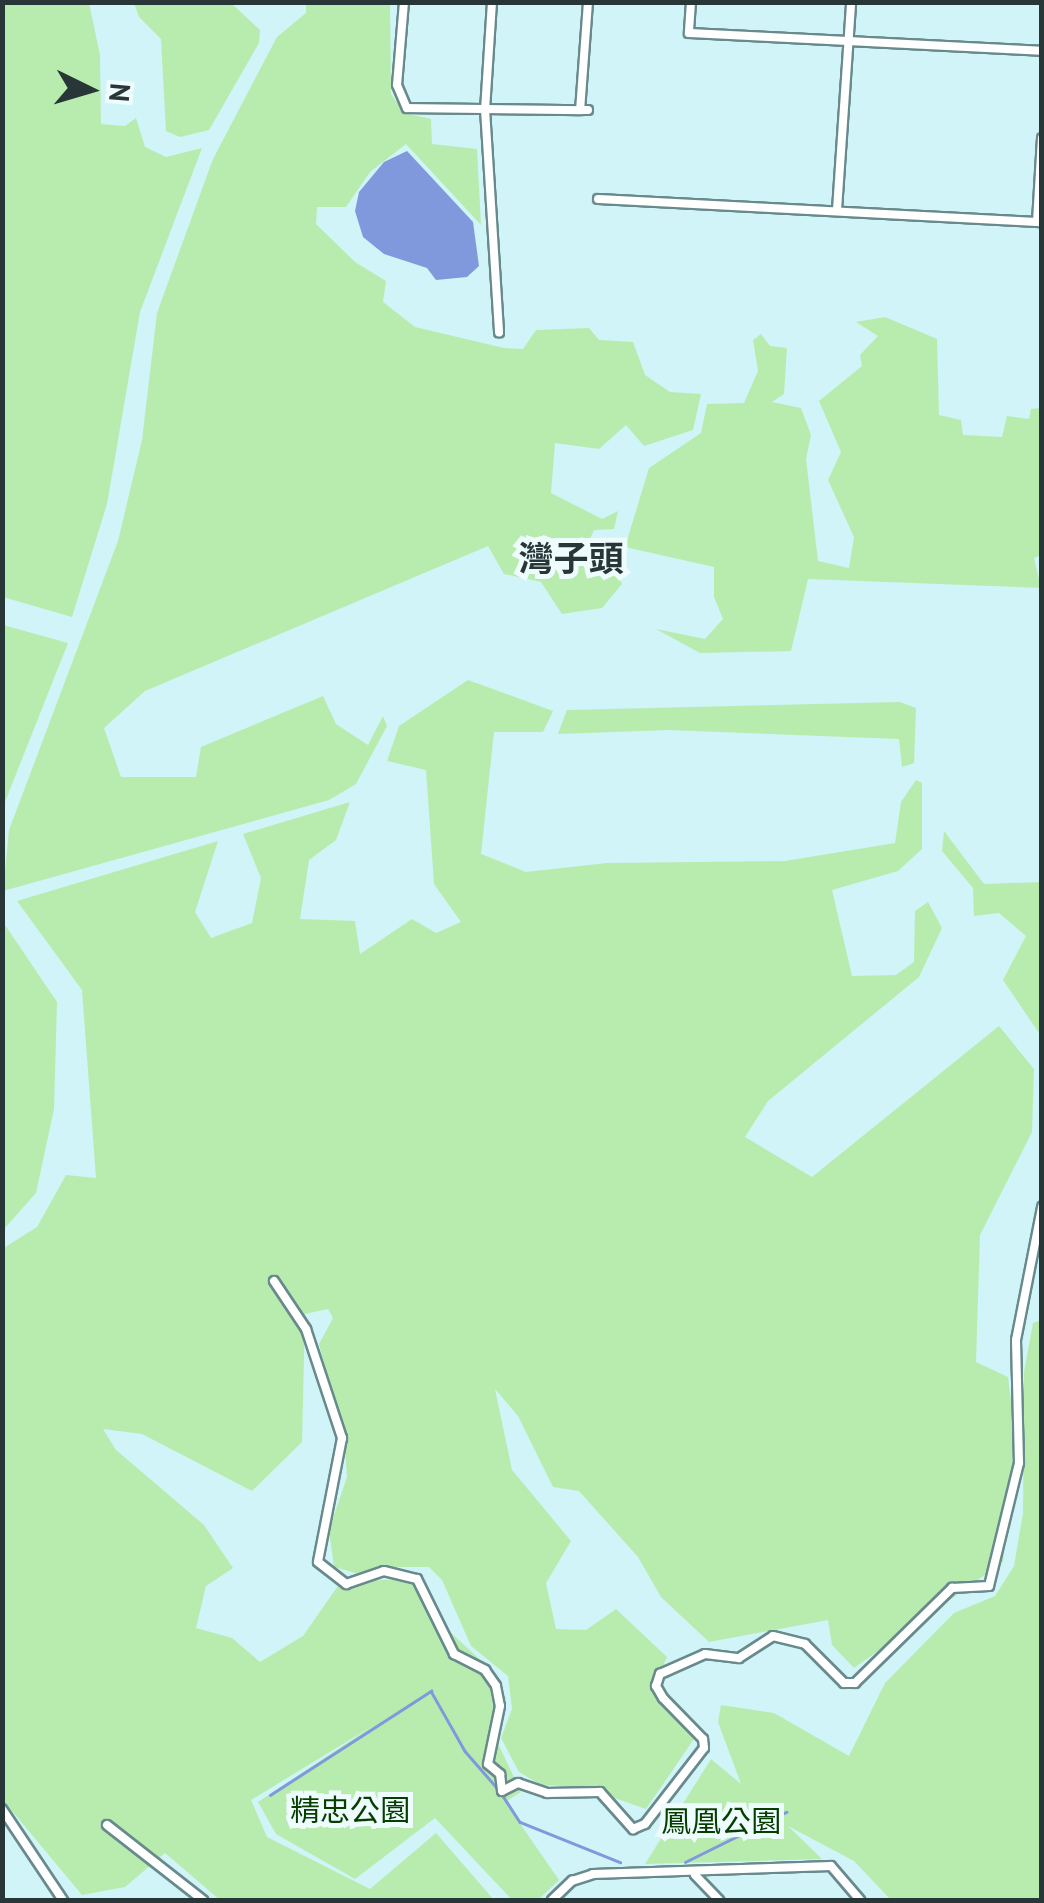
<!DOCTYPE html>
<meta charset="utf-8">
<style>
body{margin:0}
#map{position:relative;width:1044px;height:1903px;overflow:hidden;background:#d0f4f7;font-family:"PT Sans","Noto Sans TC",sans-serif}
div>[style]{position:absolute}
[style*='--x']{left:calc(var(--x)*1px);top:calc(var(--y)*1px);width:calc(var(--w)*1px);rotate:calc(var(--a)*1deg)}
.green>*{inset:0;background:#b8ecaf}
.water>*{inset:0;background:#7f99dc}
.stream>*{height:2.5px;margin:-1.25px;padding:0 1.25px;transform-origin:1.25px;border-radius:1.25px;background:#7f99dc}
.roads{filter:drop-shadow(2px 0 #698a8d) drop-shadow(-2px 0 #698a8d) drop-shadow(0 2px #698a8d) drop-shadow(0 -2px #698a8d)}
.minor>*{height:8px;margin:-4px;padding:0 4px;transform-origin:4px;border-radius:4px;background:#fff}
span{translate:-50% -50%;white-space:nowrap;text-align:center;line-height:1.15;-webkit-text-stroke:10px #eefcfe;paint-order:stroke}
.park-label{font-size:30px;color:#063e00}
.quarter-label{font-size:35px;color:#293638;font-weight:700}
.frame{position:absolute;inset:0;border:5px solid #293638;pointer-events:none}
.north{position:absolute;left:40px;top:40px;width:100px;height:100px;-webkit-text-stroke:8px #eefcfe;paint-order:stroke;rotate:95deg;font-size:28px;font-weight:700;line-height:40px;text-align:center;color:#293638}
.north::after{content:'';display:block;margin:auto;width:35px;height:45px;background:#293638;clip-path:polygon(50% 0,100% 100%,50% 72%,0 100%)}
</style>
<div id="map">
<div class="green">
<i style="clip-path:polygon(2px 3px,89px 3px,100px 55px,101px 124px,125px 126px,136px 118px,145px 147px,166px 157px,202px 148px,140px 312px,107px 504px,72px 617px,3px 597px)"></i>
<i style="clip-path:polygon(134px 3px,231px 3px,260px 30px,259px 43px,209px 130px,180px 137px,166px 131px,161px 39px,139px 17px)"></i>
<i style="clip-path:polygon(306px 3px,390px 3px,391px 94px,404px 113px,431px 119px,432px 144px,477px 149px,481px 225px,406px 144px,370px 172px,346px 207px,317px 207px,316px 224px,355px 262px,386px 281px,383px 302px,415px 327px,504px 348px,523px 349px,536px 330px,589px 328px,599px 340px,633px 342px,645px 375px,670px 392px,701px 394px,693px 430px,644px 446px,626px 425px,599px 449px,555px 443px,551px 493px,602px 519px,618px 511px,614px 529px,594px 530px,589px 541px,595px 558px,614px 566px,622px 584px,602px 608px,562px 614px,541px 582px,504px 574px,488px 546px,145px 691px,104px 728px,121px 777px,196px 777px,201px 747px,323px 696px,336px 724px,368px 745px,383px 716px,387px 726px,356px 784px,329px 800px,3px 891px,9px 830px,118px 541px,142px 440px,157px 313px,213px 159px,277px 37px,306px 13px)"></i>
<i style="clip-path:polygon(885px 317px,937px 339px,939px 415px,961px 420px,963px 435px,1002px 437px,1007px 416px,1029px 419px,1031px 409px,1041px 408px,1041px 555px,1034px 558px,1041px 588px,808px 579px,791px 651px,700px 653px,656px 629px,705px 639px,723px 619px,714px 597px,714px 567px,625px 547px,649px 468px,701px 433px,707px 404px,744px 403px,758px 371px,753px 340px,761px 334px,770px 346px,787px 348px,784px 394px,772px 402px,801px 408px,811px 435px,806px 459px,818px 561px,849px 568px,854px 537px,828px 480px,841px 452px,819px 401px,862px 366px,860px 355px,878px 336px,856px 322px)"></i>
<i style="clip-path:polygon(3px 625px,68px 643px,3px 807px,2px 625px)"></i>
<i style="clip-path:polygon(468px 680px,553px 711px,543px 732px,494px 732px,481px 854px,526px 872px,607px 863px,785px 861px,895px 843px,901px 802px,916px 780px,922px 783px,922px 849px,898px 871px,832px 890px,852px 976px,896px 975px,914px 962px,915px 911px,928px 902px,942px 928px,919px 977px,768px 1101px,745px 1137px,812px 1177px,999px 1026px,1034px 1069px,1032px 1132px,980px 1235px,976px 1362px,1008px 1377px,1016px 1444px,1003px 1562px,854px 1668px,832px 1645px,828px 1620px,709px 1642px,661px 1597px,638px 1557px,579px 1491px,553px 1487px,518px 1416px,495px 1389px,512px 1470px,571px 1541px,546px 1583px,556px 1629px,586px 1630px,616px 1609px,667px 1657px,653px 1688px,694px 1739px,646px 1809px,583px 1787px,541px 1785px,519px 1772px,501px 1738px,512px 1709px,508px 1676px,471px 1646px,442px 1580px,429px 1567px,380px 1567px,366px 1576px,334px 1567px,329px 1530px,347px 1477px,345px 1448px,319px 1344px,333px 1318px,328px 1309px,305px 1314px,302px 1442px,252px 1491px,142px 1434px,103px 1429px,116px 1450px,204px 1525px,233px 1568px,206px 1586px,196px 1628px,232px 1638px,260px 1662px,303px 1636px,340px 1583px,411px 1578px,448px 1630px,490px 1669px,506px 1698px,494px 1735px,521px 1792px,505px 1802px,559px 1880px,538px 1900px,512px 1900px,435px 1818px,355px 1879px,276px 1834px,258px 1802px,374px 1725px,251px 1800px,267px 1837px,370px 1889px,436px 1833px,494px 1900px,220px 1900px,165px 1853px,125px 1887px,82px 1895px,3px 1800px,2px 1249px,37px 1227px,66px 1175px,96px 1178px,82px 990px,17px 901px,218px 841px,195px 912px,211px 938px,252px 923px,261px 878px,243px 834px,350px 802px,336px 840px,309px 860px,300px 919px,355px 921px,360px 954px,412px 919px,436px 933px,461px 922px,434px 884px,426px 770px,387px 761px,399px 726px)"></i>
<i style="clip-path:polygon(900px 702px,916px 708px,914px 763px,902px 767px,899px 739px,669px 730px,558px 734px,567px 710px)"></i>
<i style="clip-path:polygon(944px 831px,984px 884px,1041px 882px,1041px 1036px,1003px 980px,1026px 936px,999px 913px,974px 916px,973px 888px,942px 851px)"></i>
<i style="clip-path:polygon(3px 922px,57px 1002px,54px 1109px,36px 1193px,3px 1230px)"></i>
<i style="clip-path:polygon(1041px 1320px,1041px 1900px,891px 1900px,854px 1861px,788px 1826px,822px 1859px,645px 1864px,711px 1759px,741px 1784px,718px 1722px,721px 1705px,774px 1713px,849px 1756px,885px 1683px,954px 1613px,995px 1596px,1014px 1566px,1023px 1513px,1024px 1372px,1033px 1323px)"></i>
</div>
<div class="water">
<i style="clip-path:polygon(407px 151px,473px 222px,479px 266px,467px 277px,436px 280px,427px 268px,384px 254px,363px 237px,355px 211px,359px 192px,384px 162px)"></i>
</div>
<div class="stream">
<i style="--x:270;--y:1795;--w:192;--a:-32.9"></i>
<i style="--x:431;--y:1691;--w:69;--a:60.5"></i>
<i style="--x:465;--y:1751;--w:50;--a:49"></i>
<i style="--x:503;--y:1796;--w:31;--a:57"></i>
<i style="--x:520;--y:1822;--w:108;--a:21.8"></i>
<i style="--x:685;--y:1862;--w:113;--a:-26.3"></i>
</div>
<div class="roads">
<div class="minor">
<i style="--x:404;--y:2;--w:83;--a:94.8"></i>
<i style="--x:397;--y:85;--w:25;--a:67"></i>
<i style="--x:407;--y:108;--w:173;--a:0.7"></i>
<i style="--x:492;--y:2;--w:107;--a:93.7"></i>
<i style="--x:485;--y:109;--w:224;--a:86.4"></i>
<i style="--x:588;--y:2;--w:108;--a:94.2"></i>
<i style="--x:580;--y:110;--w:8;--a:0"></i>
<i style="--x:691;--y:2;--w:31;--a:94"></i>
<i style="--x:689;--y:33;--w:353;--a:2.9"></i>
<i style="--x:598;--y:199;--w:445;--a:3"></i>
<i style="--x:837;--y:210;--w:208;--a:-86.1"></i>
<i style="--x:1037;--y:222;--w:84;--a:-86.6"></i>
<i style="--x:274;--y:1281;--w:58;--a:56.3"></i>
<i style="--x:306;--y:1329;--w:115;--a:71.7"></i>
<i style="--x:342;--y:1438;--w:126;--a:101"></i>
<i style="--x:318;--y:1562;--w:36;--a:38"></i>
<i style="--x:346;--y:1584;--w:40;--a:-18.9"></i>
<i style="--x:384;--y:1571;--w:34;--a:14"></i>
<i style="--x:417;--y:1579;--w:84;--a:63.7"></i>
<i style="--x:454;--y:1654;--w:35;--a:27"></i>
<i style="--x:485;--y:1670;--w:19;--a:55"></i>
<i style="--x:496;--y:1686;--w:20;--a:79"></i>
<i style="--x:500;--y:1706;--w:59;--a:101.7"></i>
<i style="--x:488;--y:1764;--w:16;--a:40"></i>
<i style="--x:500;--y:1774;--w:17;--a:83"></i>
<i style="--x:502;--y:1791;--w:18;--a:-27"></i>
<i style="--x:518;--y:1783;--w:31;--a:19"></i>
<i style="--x:547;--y:1793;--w:53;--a:-1.1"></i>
<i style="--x:600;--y:1792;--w:50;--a:48.3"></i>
<i style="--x:633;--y:1829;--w:13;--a:-23"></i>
<i style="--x:645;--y:1824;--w:96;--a:-52.2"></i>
<i style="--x:704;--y:1748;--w:9;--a:-96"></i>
<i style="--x:703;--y:1739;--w:57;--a:-134.3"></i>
<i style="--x:663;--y:1698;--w:14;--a:-120"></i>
<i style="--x:656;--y:1686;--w:13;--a:-72"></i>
<i style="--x:660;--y:1674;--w:49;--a:-24"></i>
<i style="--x:705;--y:1654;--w:34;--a:7"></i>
<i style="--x:739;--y:1658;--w:40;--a:-32.9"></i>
<i style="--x:773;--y:1636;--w:33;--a:14"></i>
<i style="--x:805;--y:1644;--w:55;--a:45"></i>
<i style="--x:844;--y:1683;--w:11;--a:0"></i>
<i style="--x:855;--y:1683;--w:136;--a:-44.4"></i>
<i style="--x:952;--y:1588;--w:37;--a:-3"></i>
<i style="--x:989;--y:1586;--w:127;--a:-76.3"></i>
<i style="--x:1019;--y:1463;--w:123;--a:-91.4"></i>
<i style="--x:1016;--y:1340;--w:136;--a:-78.9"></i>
<i style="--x:2;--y:1809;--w:110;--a:56.2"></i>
<i style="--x:107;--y:1825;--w:122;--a:38"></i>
<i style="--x:695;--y:1875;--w:35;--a:46"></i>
<i style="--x:552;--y:1900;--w:28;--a:-44"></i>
<i style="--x:572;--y:1881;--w:22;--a:-18"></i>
<i style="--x:593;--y:1874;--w:238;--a:-1.9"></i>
<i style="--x:831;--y:1866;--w:45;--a:49.5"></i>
</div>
</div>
<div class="park-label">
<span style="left:350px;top:1810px">精忠公園</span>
<span style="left:721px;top:1821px">鳳凰公園</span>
</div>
<div class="quarter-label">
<span style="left:571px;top:558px">灣子頭</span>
</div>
<div class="frame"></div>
<div class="north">N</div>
</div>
